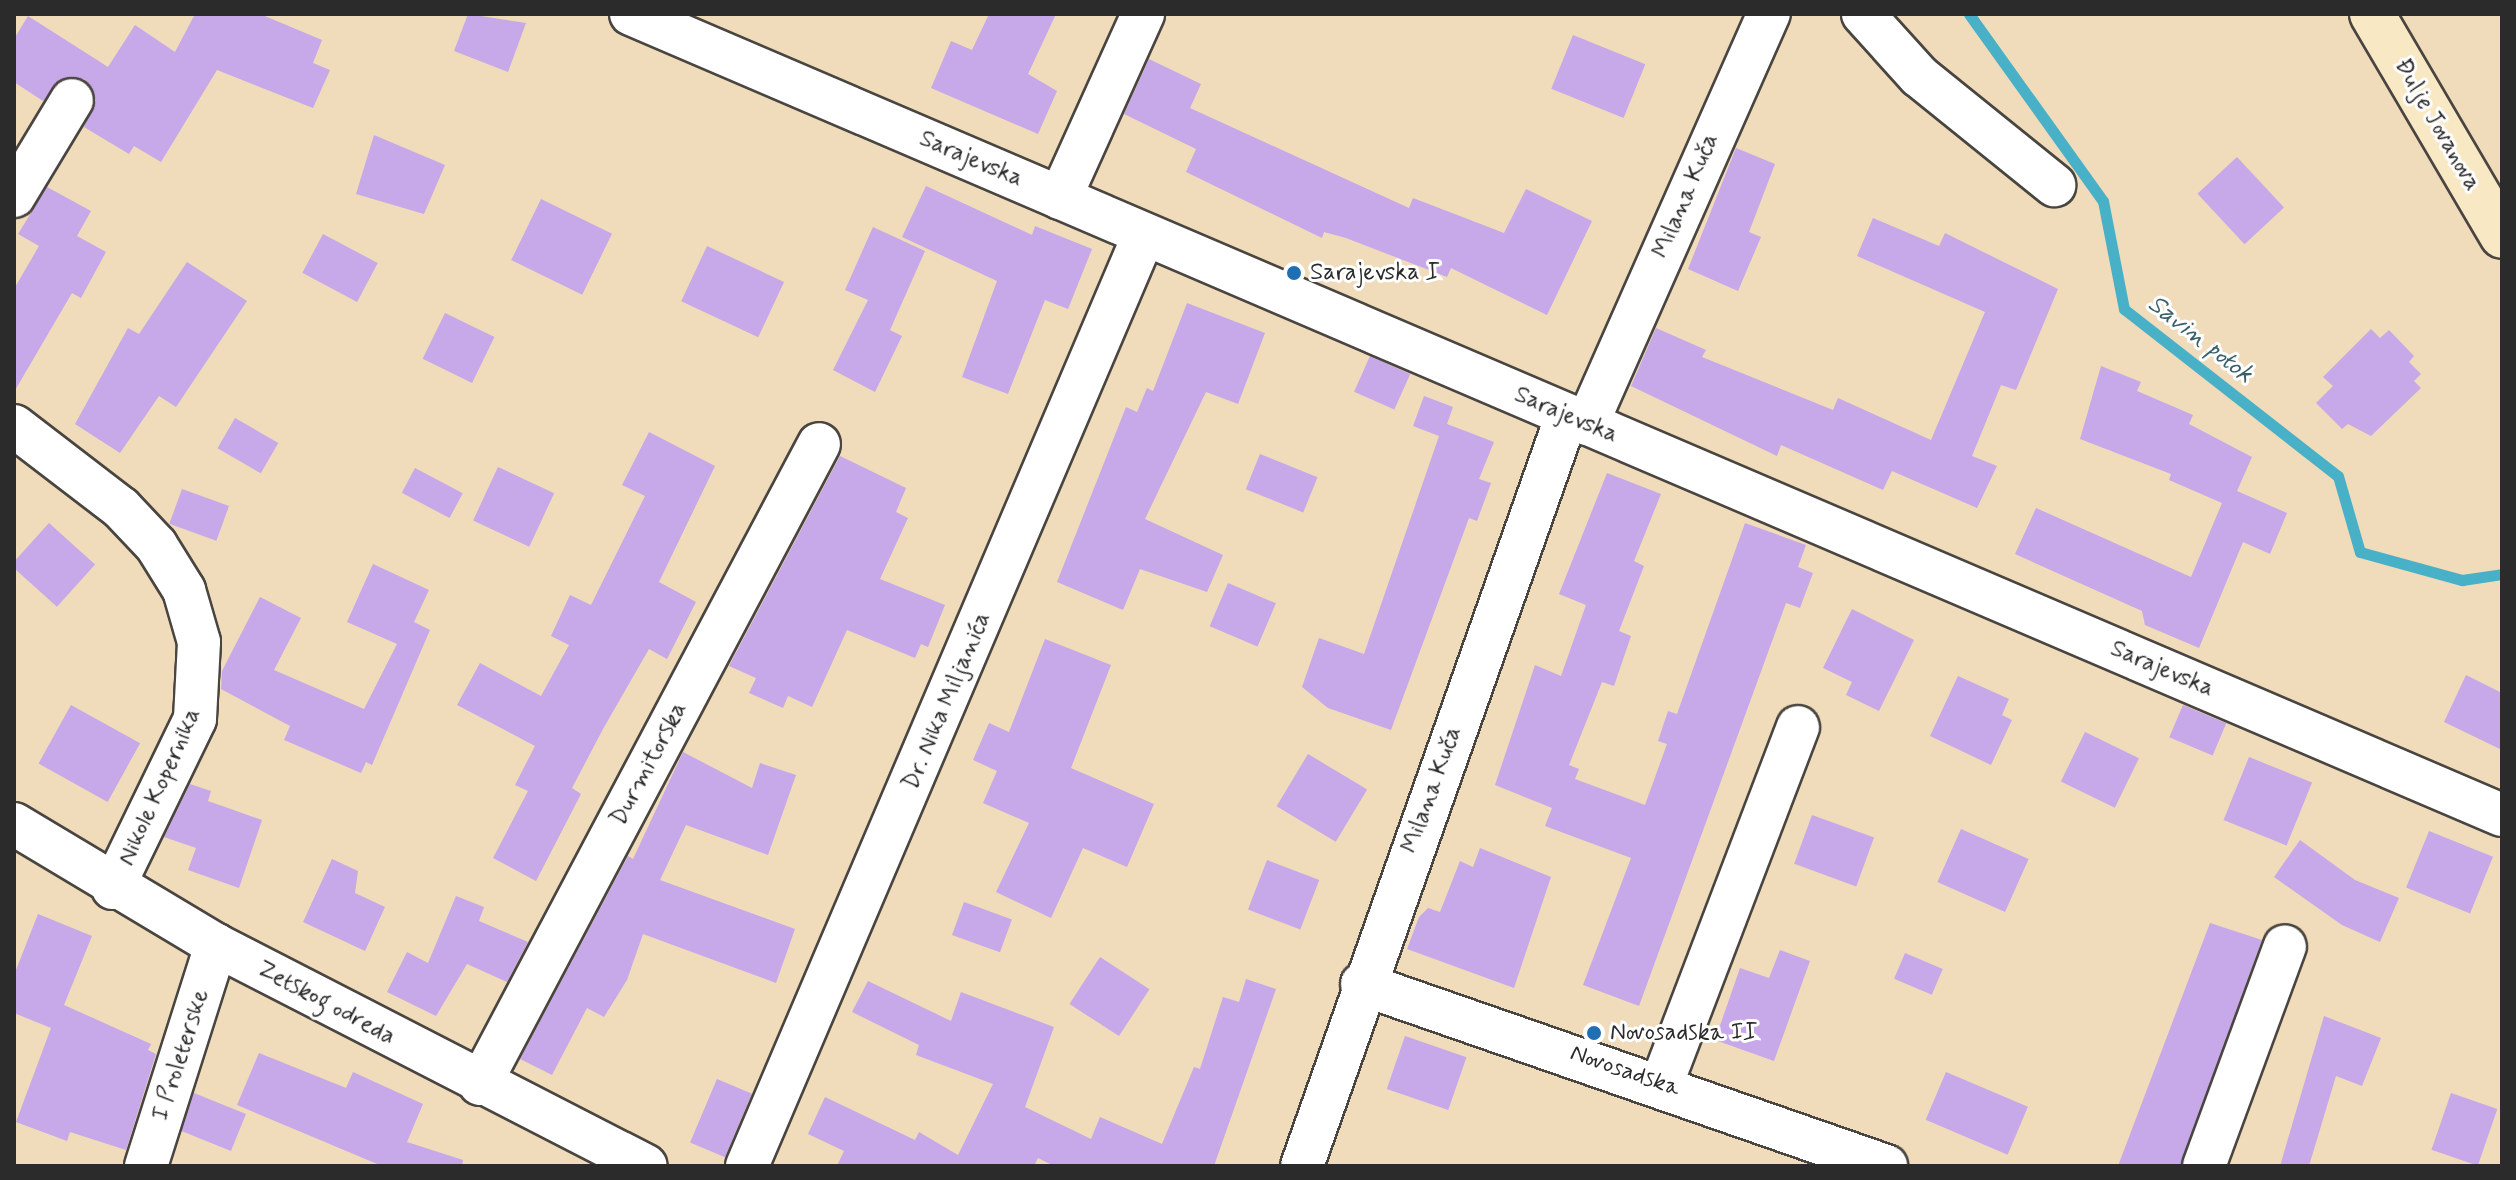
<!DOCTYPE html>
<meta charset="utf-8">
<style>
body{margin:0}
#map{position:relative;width:2516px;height:1180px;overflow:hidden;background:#f0dbba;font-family:Mynerve,sans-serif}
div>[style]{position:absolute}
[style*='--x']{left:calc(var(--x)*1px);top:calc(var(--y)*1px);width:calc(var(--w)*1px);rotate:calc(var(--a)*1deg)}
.stream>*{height:11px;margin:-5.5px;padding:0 5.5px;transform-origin:5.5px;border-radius:5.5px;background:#48b0c7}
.building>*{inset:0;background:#c7a8e9;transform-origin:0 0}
.roads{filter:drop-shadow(2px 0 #494540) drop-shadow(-2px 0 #494540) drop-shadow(0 2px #494540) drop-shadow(0 -2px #494540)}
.street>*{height:42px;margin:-21px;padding:0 21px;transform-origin:21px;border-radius:21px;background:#fff}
.secondary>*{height:44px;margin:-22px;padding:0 22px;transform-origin:22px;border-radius:22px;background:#f8e8c3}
.dots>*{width:22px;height:22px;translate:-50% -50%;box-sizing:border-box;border:4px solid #fff;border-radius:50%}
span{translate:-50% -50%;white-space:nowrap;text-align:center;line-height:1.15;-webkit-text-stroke:6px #fff;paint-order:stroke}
.street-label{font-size:24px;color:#2b2b2b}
.poi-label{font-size:24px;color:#2b2b2b}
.left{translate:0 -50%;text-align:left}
.water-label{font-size:26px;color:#376069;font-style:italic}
.frame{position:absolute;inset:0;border:16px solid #2b2b2b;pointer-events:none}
</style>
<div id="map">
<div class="stream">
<i style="--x:1969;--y:14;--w:230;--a:54.4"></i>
<i style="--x:2103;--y:201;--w:110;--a:79"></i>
<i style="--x:2124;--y:309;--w:271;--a:38"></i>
<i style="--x:2338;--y:476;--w:79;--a:73.9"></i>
<i style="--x:2360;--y:552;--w:106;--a:15.4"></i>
<i style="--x:2462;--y:580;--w:40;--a:-8.5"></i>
</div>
<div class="building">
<i style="clip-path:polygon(195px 14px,260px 14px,322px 40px,313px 63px,330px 70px,313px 108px,217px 70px,161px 162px,134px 146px,129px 154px,84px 127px,96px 100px,84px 79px,61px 79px,43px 101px,14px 82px,14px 39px,28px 16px,108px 67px,135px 25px,175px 52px)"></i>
<i style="clip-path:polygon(468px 14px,526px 23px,508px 72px,454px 51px)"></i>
<i style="clip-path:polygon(989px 14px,1056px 14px,1028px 74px,1057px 91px,1038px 134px,931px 88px,951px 41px,972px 50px)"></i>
<i style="left:1573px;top:35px;width:78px;height:58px;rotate:22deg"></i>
<i style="clip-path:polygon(1149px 59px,1201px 84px,1190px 108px,1409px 208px,1413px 198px,1504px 233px,1526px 189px,1592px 221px,1547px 315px,1451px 268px,1447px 277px,1346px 238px,1324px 232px,1322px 238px,1186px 172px,1196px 149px,1124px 114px)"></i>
<i style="clip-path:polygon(374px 135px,445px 165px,424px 214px,356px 194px)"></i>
<i style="clip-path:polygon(1736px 148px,1775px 164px,1749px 232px,1761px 237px,1738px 291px,1688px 269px)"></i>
<i style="left:2237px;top:157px;width:69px;height:54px;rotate:47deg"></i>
<i style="clip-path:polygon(926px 186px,1032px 235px,1035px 226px,1092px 249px,1068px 309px,1045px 300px,1008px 394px,962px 377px,997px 281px,902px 237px)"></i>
<i style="clip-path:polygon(47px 187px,91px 211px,77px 236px,106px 252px,81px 298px,72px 293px,14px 392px,14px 289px,39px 246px,18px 234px)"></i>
<i style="left:541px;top:199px;width:79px;height:68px;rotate:26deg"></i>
<i style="clip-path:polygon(1873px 218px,1939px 246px,1945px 233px,2058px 289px,2016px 390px,2001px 385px,1972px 456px,1997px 466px,1977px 508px,1892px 471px,1883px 490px,1781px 445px,1777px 456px,1631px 386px,1656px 328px,1706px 350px,1702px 357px,1833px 410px,1838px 398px,1931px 440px,1985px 312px,1857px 256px)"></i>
<i style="clip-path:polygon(873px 227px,925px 251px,890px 330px,902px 336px,875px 392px,833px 370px,868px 300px,845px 290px)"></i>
<i style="left:323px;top:234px;width:62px;height:44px;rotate:28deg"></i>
<i style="left:707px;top:246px;width:85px;height:61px;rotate:25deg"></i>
<i style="clip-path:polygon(187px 262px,247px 301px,176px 407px,159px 396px,120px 453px,75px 424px,128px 328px,139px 334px)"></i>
<i style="clip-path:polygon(1187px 303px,1265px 333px,1238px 404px,1206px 392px,1145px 519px,1223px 555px,1207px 592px,1140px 569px,1123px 610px,1057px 582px,1126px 407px,1137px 412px,1147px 388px,1153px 391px)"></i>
<i style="left:445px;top:313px;width:55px;height:51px;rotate:26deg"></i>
<i style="clip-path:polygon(2371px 329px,2380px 338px,2389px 330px,2414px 356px,2409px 362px,2421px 374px,2414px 381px,2421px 388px,2371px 436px,2348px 424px,2342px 429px,2316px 403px,2333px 386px,2323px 377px)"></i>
<i style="left:1370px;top:356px;width:44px;height:39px;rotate:24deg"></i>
<i style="clip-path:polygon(2101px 366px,2141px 382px,2137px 391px,2193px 415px,2189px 424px,2252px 457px,2237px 491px,2287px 513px,2270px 554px,2243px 542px,2199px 648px,2145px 625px,2142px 611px,2015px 554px,2036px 508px,2191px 577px,2222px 503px,2169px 480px,2171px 474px,2080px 439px)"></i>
<i style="clip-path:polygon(1424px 396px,1453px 407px,1447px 424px,1494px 442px,1479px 479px,1491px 483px,1477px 521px,1469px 518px,1391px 730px,1328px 708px,1302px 687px,1319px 638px,1364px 654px,1439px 436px,1413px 426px)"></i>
<i style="left:235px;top:418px;width:50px;height:35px;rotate:30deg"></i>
<i style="clip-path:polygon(649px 432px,715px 466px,659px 582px,696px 602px,667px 659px,649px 649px,603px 729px,572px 788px,581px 794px,536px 881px,493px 858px,528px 791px,515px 785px,535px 746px,457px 705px,480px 663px,541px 696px,569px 645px,551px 636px,570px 595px,591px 605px,645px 496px,622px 485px)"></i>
<i style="left:1260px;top:454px;width:62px;height:38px;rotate:22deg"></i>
<i style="clip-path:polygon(840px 456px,906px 488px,896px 512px,908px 518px,880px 579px,945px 605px,928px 647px,921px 644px,915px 658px,847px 630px,812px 707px,788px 696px,783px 708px,749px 693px,756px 678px,729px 666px)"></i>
<i style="left:498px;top:467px;width:62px;height:59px;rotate:25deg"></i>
<i style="left:415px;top:468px;width:54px;height:28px;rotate:28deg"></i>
<i style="clip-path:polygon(1607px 473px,1661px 494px,1634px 561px,1644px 566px,1619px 631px,1631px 636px,1614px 686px,1602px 682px,1569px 765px,1579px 769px,1575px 779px,1645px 805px,1667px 744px,1658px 741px,1668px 711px,1677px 714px,1745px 523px,1806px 545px,1798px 567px,1813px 573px,1800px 608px,1786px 603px,1639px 1006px,1583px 985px,1631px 858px,1545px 826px,1552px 808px,1495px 785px,1535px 665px,1561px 676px,1586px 605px,1559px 594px)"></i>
<i style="left:182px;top:489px;width:50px;height:37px;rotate:20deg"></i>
<i style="left:49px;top:523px;width:62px;height:57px;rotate:42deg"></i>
<i style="clip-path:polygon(373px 564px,429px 590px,414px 622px,430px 630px,372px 765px,366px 762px,361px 773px,284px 740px,290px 726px,221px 689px,222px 671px,260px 597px,301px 618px,274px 670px,364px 709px,397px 644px,347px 622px)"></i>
<i style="left:1228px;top:583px;width:52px;height:47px;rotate:23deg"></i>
<i style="clip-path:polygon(1852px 609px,1914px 640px,1879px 711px,1846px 695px,1852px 682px,1823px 668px)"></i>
<i style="clip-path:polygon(1045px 639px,1111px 665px,1071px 768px,1154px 804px,1127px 867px,1083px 848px,1051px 918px,996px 892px,1029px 823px,983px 803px,997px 771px,973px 760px,989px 723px,1009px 732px)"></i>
<i style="clip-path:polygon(2466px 675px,2502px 693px,2502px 750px,2444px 722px)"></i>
<i style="clip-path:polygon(1958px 676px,2009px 699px,2002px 715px,2012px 720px,1991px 765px,1930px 736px)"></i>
<i style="left:71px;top:705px;width:79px;height:67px;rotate:29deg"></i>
<i style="left:2183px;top:705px;width:47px;height:35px;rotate:23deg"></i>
<i style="left:2085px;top:732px;width:60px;height:55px;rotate:26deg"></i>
<i style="clip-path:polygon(683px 752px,752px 788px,760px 763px,796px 775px,768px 855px,686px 825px,660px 880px,795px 929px,776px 983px,643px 934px,627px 980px,604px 1017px,587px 1008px,552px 1075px,520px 1059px,628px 856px,633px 859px)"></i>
<i style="left:1308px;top:754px;width:69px;height:61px;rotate:31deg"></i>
<i style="left:2249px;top:757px;width:68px;height:68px;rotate:22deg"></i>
<i style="clip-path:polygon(190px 784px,211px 791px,208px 801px,262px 820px,239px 888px,188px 870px,196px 848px,164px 837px)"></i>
<i style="left:1812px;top:815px;width:66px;height:52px;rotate:20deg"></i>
<i style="left:1961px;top:829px;width:74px;height:58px;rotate:24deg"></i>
<i style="left:2429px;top:831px;width:69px;height:61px;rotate:22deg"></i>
<i style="clip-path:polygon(2300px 840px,2355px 880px,2399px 898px,2380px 942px,2342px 925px,2274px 877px)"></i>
<i style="clip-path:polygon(1480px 848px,1551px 877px,1514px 988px,1407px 949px,1419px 917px,1428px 908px,1440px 912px,1460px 861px,1473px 867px)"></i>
<i style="clip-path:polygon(332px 859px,358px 871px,355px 893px,385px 907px,365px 951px,303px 922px)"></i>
<i style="left:1267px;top:860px;width:56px;height:53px;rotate:21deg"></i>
<i style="clip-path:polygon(456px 896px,484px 907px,479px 921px,528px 942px,507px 982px,467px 964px,436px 1016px,387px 992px,407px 952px,428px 963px)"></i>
<i style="left:964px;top:902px;width:51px;height:35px;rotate:20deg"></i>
<i style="clip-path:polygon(38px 914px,92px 936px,64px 1005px,151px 1044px,148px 1050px,156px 1054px,126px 1150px,70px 1132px,67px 1141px,16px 1122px,51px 1028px,14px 1013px,14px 975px)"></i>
<i style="clip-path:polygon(2210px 923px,2262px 940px,2181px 1166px,2118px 1166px)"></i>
<i style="clip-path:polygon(1780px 950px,1810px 961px,1774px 1061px,1715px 1040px,1740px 968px,1769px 978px)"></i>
<i style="left:1905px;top:953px;width:41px;height:28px;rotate:23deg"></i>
<i style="left:1100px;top:957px;width:59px;height:56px;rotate:33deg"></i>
<i style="clip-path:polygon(1246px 979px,1276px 989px,1214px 1166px,1054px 1166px,1038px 1158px,1034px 1166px,837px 1166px,844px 1151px,808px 1134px,825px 1097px,915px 1140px,919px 1132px,958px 1155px,993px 1084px,916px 1055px,919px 1045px,852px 1012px,868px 981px,951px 1021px,961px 992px,1054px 1027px,1025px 1107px,1091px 1139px,1100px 1117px,1162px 1144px,1194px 1067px,1200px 1069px,1223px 997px,1239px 1002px)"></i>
<i style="clip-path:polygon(2324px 1016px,2381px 1038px,2362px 1086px,2336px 1076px,2309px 1166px,2280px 1166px)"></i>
<i style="left:1405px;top:1036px;width:65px;height:56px;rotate:19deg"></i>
<i style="clip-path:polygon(259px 1053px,346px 1088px,353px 1072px,423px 1104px,407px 1142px,463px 1160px,462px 1166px,382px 1166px,237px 1105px)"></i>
<i style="left:1946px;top:1072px;width:89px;height:52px;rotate:23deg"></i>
<i style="left:717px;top:1079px;width:38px;height:69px;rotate:23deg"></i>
<i style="left:194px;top:1093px;width:56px;height:40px;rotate:22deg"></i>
<i style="left:2451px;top:1093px;width:49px;height:60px;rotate:19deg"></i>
</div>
<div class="roads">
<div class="street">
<i style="--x:631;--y:14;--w:2035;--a:23.18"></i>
<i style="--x:1863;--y:14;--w:84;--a:47.9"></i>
<i style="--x:1919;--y:76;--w:174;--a:38.9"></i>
<i style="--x:14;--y:196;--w:112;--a:-58.9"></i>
<i style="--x:1060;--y:198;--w:202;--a:-65.7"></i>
<i style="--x:1587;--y:424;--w:449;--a:-66.1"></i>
<i style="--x:14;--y:426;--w:135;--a:37.5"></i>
<i style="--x:121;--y:508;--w:51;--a:46.6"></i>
<i style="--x:156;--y:545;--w:53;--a:58.1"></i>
<i style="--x:184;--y:590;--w:54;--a:73.9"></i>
<i style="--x:199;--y:642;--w:77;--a:93"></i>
<i style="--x:195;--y:719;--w:188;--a:115.9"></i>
<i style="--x:14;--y:824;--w:235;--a:30.9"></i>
<i style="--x:216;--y:945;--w:483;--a:27.2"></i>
<i style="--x:1362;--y:984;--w:555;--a:19.15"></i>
<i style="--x:1662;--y:1083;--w:381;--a:-69.1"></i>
<i style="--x:480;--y:1084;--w:724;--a:-62.09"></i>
<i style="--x:146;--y:1166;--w:232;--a:-72.4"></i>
<i style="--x:747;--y:1166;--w:1012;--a:-66.91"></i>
<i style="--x:1302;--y:1166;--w:796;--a:-70.56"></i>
<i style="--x:2204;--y:1166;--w:234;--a:-69.8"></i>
</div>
<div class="secondary">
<i style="--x:2372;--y:14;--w:257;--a:59.6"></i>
</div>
</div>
<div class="dots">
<i style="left:1294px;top:273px;background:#1f6fb2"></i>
<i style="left:1594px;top:1033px;background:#1f6fb2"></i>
</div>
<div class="street-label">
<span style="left:2437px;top:125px;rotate:60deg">Đulje Jovanova</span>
<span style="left:971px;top:159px;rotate:23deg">Sarajevska</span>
<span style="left:1686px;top:196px;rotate:-67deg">Milana Kuča</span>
<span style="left:1566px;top:415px;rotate:23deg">Sarajevska</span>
<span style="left:2162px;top:669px;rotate:23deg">Sarajevska</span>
<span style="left:947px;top:701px;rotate:-67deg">Dr. Nika Miljanića</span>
<span style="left:649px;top:764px;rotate:-62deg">Durmitorska</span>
<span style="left:160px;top:787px;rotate:-66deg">Nikole Kopernika</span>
<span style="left:1432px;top:790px;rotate:-70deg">Milana Kuča</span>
<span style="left:326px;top:1003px;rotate:28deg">Zetskog odreda</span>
<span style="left:181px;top:1055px;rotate:-72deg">I Proleterske</span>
<span style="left:1625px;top:1071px;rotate:19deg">Novosadska</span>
</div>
<div class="poi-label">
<span class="left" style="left:1310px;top:273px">Sarajevska I</span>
<span class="left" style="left:1610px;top:1033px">Novosadska II</span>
</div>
<div class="water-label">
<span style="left:2200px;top:340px;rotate:38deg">Savin potok</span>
</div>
<div class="frame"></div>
</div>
